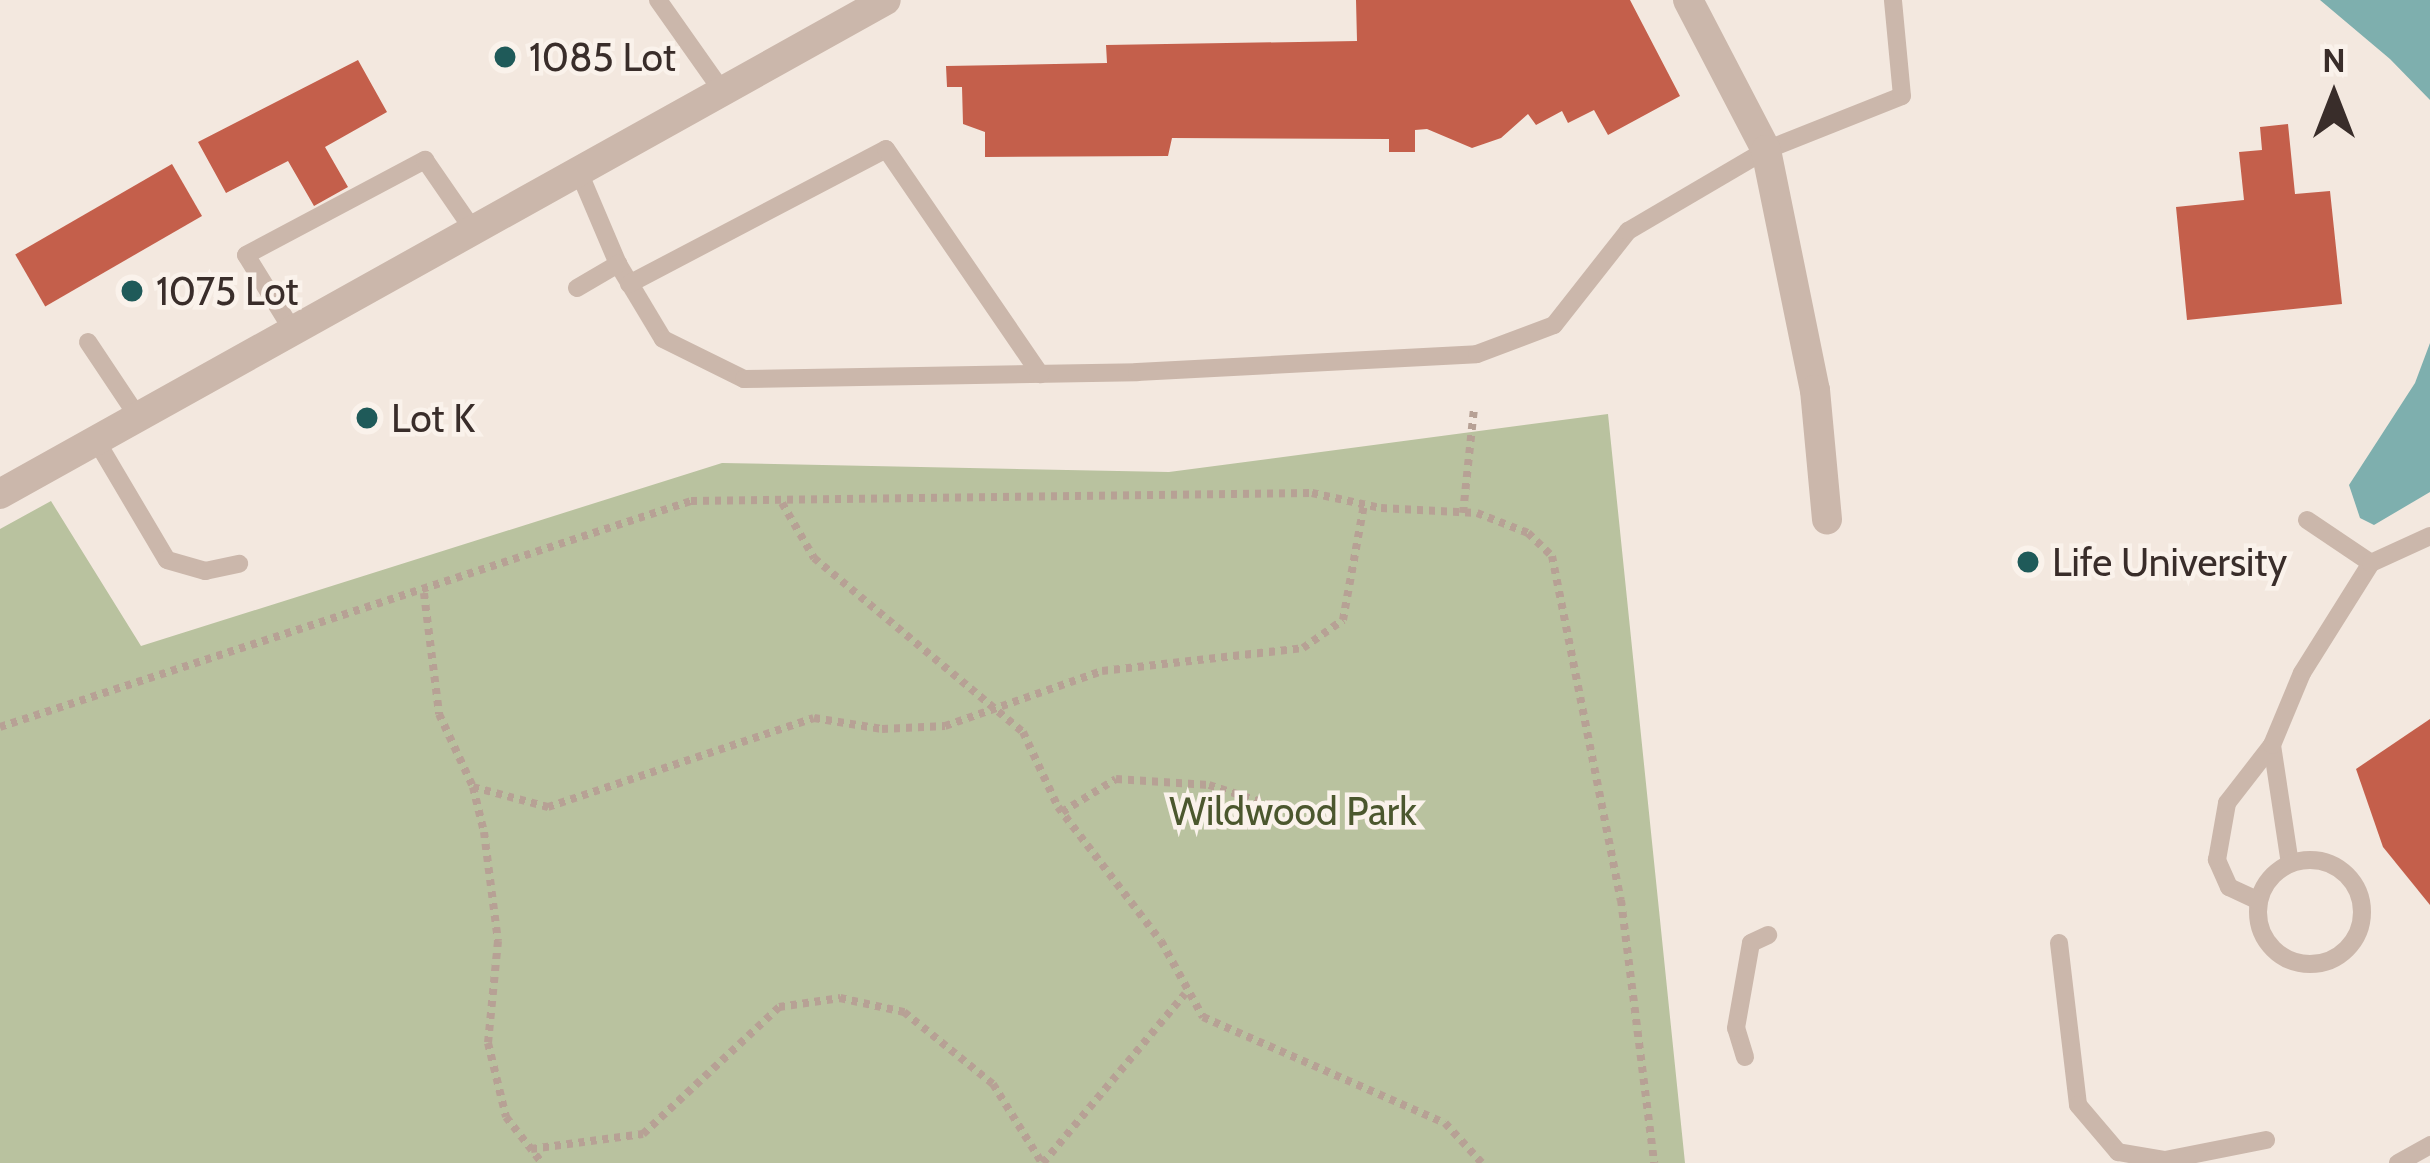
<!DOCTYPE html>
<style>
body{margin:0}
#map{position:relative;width:2430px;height:1163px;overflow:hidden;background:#f3e8df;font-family:Cabin,sans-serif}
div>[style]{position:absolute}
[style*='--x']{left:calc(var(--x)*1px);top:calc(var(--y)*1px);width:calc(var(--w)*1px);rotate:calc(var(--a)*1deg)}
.green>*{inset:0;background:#b9c29f}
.water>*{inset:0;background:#7eafae}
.building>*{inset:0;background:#c45f4b;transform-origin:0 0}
.path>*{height:8px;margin-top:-4px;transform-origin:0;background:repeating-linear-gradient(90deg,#b7a195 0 6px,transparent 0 12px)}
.service>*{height:18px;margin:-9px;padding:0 9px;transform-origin:9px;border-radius:9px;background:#cbb7ab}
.service>.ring{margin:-9px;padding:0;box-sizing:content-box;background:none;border:18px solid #cbb7ab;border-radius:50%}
.minor>*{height:30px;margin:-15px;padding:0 15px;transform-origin:15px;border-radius:15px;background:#cbb7ab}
.tertiary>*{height:30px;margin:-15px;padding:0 15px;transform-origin:15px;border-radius:15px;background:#cbb7ab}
.dots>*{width:33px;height:33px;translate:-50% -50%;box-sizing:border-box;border:6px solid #faf2eb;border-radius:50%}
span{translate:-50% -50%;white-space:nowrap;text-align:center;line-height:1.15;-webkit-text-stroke:9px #faf2eb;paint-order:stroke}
.poi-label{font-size:39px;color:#392d2a}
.left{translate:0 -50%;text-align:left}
.park-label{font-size:39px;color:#4b572e}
.north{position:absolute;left:2274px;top:36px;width:120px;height:120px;-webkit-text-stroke:9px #faf2eb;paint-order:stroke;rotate:0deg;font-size:33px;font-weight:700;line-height:48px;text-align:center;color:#392d2a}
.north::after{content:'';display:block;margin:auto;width:42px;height:54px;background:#392d2a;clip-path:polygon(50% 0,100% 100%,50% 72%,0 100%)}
</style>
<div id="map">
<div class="green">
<i style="clip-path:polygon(1608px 414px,1685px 1163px,0 1163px,0 529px,51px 501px,141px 646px,722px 463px,1169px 472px)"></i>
</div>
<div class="water">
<i style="clip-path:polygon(2320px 0,2430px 0,2430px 100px,2390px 59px)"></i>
<i style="clip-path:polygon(2430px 343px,2430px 492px,2374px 525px,2360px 518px,2349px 485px,2415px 383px)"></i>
</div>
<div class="building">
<i style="clip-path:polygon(1356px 0,1630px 0,1680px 96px,1608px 135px,1594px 110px,1568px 123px,1562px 111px,1536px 125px,1528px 114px,1501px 138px,1472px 148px,1427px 129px,1415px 130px,1415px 152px,1389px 152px,1389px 139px,1172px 138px,1168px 156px,985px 157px,985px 132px,963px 124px,962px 87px,947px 87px,946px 66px,1107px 63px,1106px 45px,1357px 41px)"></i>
<i style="clip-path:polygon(358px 60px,387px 112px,325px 147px,348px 187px,314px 206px,288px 161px,226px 193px,198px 142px)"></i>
<i style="clip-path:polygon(2288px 124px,2295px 194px,2330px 191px,2342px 304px,2187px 320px,2176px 207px,2244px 200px,2239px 152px,2262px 150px,2260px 127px)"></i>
<i style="left:172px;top:164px;width:60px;height:181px;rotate:60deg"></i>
<i style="clip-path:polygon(2430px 719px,2430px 905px,2383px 847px,2356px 769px)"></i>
</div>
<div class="path">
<i style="--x:782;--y:503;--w:64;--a:59.8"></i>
<i style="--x:814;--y:558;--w:272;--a:39.8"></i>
<i style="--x:1023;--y:732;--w:83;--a:65"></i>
<i style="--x:1058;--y:807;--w:169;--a:52.5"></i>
<i style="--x:1161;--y:941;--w:87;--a:61.1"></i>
<i style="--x:1203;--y:1017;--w:264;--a:23.7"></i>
<i style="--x:1445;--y:1123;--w:54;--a:47.2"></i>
<i style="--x:1463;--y:513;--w:105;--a:-84"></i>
<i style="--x:424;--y:593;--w:122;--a:82.9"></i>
<i style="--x:439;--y:714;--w:81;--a:65"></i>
<i style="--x:473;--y:787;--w:46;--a:76.3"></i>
<i style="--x:484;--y:832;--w:110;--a:82.7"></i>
<i style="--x:498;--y:941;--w:102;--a:95.6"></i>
<i style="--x:488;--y:1043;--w:76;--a:76.3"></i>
<i style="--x:506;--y:1117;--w:58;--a:52"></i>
<i style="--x:0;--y:727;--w:727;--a:-18.11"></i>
<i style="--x:691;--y:501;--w:621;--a:-0.74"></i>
<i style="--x:1312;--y:493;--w:71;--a:12.3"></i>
<i style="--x:1381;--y:508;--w:96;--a:3"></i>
<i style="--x:1477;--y:513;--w:55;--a:21.4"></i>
<i style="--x:1528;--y:533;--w:33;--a:44"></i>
<i style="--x:1552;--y:556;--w:351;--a:78.7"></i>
<i style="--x:1621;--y:900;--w:265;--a:82.8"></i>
<i style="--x:473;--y:787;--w:78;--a:14.9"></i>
<i style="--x:548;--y:807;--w:280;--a:-18.5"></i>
<i style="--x:814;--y:718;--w:69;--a:9.2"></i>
<i style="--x:882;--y:729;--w:63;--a:-2.7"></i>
<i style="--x:945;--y:726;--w:166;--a:-19.3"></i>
<i style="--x:1102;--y:671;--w:202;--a:-6.5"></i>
<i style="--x:1303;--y:648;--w:49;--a:-35"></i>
<i style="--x:1343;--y:620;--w:117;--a:-79.7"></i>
<i style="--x:1062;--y:812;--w:63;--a:-31.4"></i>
<i style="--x:1116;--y:779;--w:93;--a:3.7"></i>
<i style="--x:1209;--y:785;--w:65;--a:17.9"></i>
<i style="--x:531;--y:1149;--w:113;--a:-7.6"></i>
<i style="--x:643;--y:1134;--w:186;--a:-43"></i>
<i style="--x:779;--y:1007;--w:62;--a:-8.4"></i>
<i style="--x:840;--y:998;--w:66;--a:12.3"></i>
<i style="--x:904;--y:1012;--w:114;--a:39"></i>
<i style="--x:993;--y:1084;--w:93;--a:58.2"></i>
<i style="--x:1043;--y:1163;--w:221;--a:-50"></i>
</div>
<div class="service">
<i style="--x:658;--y:0;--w:113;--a:54.8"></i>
<i style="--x:579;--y:172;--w:100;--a:67"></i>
<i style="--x:618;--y:264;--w:87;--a:59"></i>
<i style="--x:663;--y:339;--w:90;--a:26.3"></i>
<i style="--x:744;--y:379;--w:393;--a:-1"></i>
<i style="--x:1137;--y:372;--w:340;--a:-3"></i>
<i style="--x:1477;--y:354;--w:82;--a:-20.6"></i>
<i style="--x:1554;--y:325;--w:120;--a:-51.8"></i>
<i style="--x:1628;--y:231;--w:160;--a:-30.4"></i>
<i style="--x:1766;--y:150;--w:146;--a:-21.7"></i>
<i style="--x:1902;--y:96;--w:96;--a:-95.4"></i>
<i style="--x:629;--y:284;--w:290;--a:-27.7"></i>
<i style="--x:886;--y:149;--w:273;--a:55.6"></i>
<i style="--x:577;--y:288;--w:48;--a:-30.3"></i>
<i style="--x:293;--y:331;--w:89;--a:-121.7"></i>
<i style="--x:246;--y:255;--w:203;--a:-28"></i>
<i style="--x:425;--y:160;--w:86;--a:55.4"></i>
<i style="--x:88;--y:342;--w:90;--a:56.3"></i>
<i style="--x:96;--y:440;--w:139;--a:59.4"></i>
<i style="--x:167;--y:560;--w:40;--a:16"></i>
<i style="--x:205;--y:571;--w:35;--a:-12"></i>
<i style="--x:2307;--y:520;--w:77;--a:33.9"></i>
<i style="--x:2272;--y:745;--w:120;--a:81.4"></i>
<i class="ring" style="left:2258px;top:860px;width:86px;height:86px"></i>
<i style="--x:2259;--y:901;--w:33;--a:-155"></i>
<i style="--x:2229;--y:887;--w:30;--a:-114"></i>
<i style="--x:2217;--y:860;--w:58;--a:-80"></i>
<i style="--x:2227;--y:803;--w:73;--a:-52.2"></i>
<i style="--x:2272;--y:745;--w:78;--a:-67.4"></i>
<i style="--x:2302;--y:673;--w:130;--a:-57.9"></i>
<i style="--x:2371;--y:563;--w:65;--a:-24.6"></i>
<i style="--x:2059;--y:943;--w:163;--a:83.3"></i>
<i style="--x:2078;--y:1105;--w:62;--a:49.6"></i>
<i style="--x:2118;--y:1152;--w:48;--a:9.7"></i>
<i style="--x:2165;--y:1160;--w:103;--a:-11.2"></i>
<i style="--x:1745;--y:1057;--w:30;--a:-107"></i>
<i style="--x:1736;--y:1028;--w:86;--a:-80"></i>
<i style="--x:1751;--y:943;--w:19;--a:-25"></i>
<i style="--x:2398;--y:1163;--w:37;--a:-29"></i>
</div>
<div class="minor">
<i style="--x:1688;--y:0;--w:169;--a:62.5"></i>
<i style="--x:1766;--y:150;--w:245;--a:78.5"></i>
<i style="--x:1815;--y:390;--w:130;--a:84.7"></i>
</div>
<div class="tertiary">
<i style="--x:0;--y:494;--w:1014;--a:-29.14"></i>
</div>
<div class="dots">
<i style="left:505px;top:57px;background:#1f5a59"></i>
<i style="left:132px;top:291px;background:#1f5a59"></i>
<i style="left:367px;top:418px;background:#1f5a59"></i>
<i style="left:2028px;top:562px;background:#1f5a59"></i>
</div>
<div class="poi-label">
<span class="left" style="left:529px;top:57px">1085 Lot</span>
<span class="left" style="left:156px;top:291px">1075 Lot</span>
<span class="left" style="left:391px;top:418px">Lot K</span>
<span class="left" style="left:2052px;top:562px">Life University</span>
</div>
<div class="park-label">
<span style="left:1293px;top:811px">Wildwood Park</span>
</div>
<div class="north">N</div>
</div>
